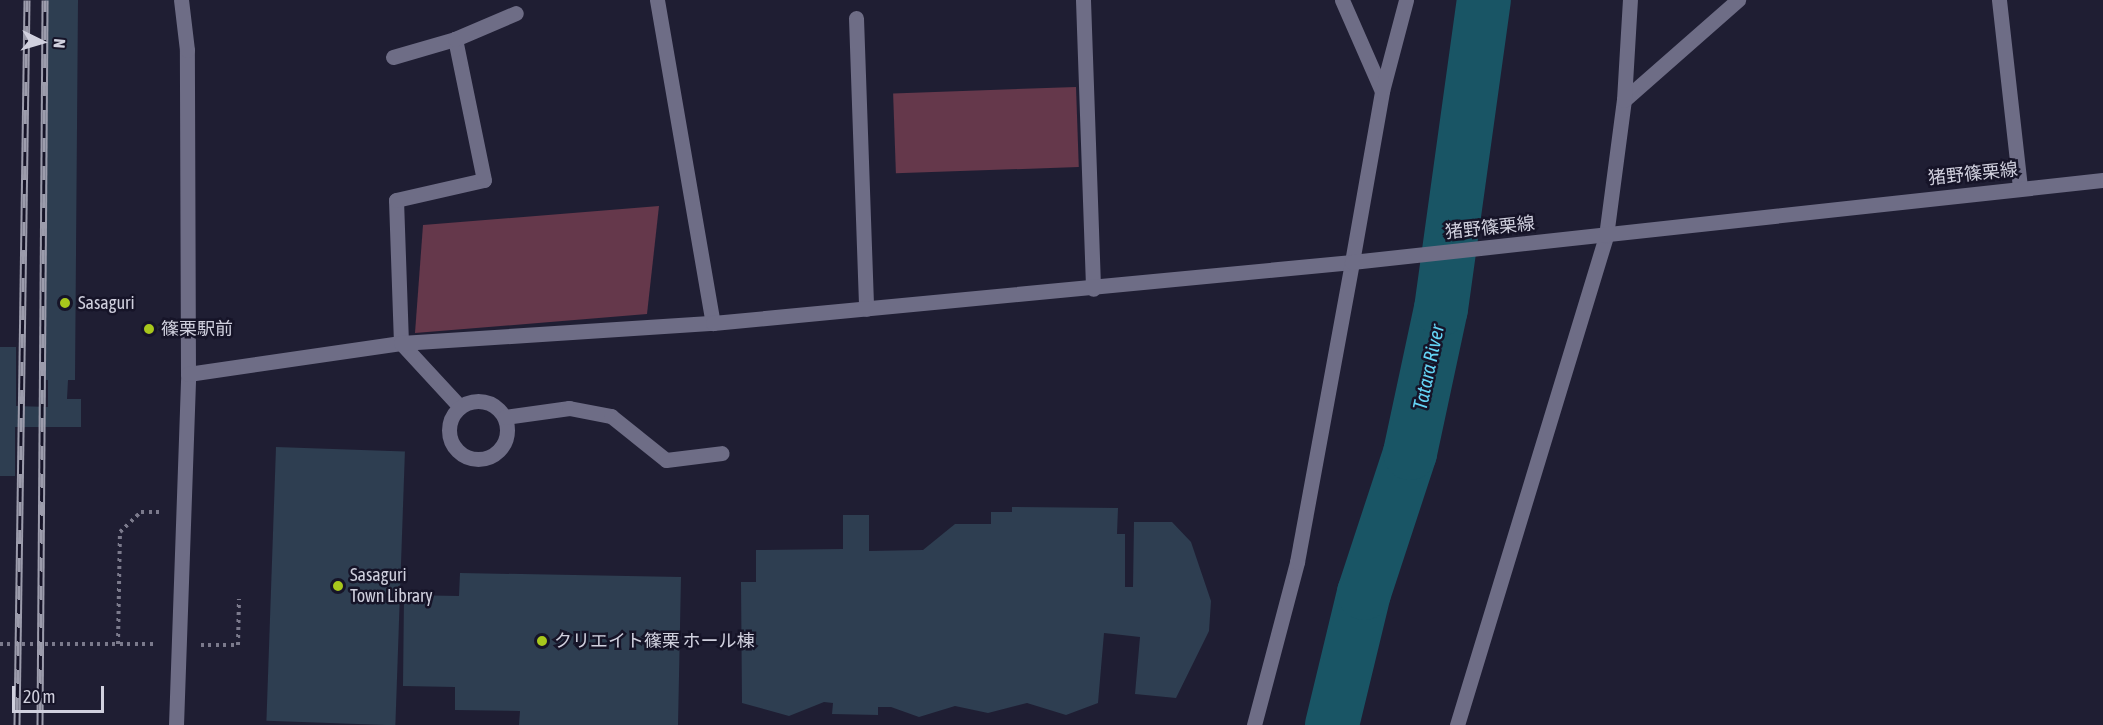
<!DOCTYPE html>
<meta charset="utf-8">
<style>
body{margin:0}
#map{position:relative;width:2103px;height:725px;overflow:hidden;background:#1f1e33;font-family:"Asap Condensed","Noto Sans JP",sans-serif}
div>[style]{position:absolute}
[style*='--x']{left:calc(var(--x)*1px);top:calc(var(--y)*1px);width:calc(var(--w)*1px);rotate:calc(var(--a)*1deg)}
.green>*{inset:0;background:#65384b;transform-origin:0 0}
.river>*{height:54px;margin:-27px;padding:0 27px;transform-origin:27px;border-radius:27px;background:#195565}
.building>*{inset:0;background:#2e3e51;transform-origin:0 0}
.path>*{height:4px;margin-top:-2px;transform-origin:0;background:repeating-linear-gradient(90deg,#7b7a8c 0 3px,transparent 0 7.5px)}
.service>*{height:15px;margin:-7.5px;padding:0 7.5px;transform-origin:7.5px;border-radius:7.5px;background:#6e6d86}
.service>.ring{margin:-7.5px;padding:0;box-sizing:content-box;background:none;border:15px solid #6e6d86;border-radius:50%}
.minor>*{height:15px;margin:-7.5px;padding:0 7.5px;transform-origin:7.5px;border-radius:7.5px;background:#6e6d86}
.tertiary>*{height:15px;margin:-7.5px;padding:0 7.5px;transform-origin:7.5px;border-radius:7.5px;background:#6e6d86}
.secondary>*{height:15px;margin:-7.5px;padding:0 7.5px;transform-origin:7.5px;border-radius:7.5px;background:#6e6d86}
.rail>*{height:7px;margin-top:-3.5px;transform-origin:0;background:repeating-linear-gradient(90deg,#161428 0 14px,#9c9cac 0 28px);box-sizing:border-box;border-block:2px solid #9c9cac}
.dots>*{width:16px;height:16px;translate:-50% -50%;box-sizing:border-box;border:3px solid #161428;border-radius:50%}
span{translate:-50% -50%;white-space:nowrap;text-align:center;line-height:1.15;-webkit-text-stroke:5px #161428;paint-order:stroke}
.street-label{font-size:18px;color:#d0d0de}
.poi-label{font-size:18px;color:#d0d0de}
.left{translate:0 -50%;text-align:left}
.water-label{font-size:20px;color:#65d5f6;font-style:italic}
.north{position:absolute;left:12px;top:12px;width:60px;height:60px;-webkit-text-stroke:4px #161428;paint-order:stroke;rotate:95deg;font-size:16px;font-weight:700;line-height:24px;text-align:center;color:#d0d0de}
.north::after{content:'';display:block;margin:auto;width:21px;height:27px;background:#d0d0de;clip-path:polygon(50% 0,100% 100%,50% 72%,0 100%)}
.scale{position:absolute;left:12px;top:686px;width:92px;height:27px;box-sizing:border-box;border:3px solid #d0d0de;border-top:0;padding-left:8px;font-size:18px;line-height:21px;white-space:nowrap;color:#d0d0de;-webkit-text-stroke:4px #161428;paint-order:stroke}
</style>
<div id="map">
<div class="green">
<i style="left:1076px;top:87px;width:80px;height:183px;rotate:88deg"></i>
<i style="clip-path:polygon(659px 206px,647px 314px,415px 333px,423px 225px)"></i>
</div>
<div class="river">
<i style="--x:1332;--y:725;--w:136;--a:-76.4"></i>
<i style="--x:1364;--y:593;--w:147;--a:-71.8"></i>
<i style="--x:1410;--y:453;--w:147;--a:-77.9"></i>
<i style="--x:1441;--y:309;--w:312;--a:-82.1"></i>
</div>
<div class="building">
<i style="clip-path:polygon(45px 0,78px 0,75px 380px,68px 380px,67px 399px,81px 399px,81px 427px,15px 427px,15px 476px,0 476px,0 347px,16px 347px,16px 406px,48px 407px,48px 380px,42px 380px)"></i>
<i style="left:276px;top:447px;width:129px;height:274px;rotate:2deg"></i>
<i style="clip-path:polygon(1012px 507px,1118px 508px,1117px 534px,1125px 534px,1125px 587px,1133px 587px,1134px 522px,1172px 522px,1191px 542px,1211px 601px,1209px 631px,1176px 698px,1135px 694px,1140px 637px,1104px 633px,1098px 703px,1066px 715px,1027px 703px,988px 713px,955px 706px,919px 717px,891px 707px,878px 707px,878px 715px,832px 714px,833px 703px,824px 702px,789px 716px,742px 703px,741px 582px,756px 582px,756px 550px,843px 549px,843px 515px,869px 515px,869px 551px,923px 550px,955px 524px,991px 524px,991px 512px,1012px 512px)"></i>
<i style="clip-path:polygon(460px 573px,681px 577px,678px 725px,519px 725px,520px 711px,455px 710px,455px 687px,403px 686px,404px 595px,459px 596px)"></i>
</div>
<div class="path">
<i style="--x:0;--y:644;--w:157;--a:0"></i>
<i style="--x:118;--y:644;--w:112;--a:-89"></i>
<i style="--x:120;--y:532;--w:29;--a:-44"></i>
<i style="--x:141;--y:512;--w:21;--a:0"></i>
<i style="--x:201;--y:645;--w:37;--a:0"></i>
<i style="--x:238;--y:645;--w:46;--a:-88.8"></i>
</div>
<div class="service">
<i style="--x:401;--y:343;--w:87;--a:47.3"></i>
<i class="ring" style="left:449px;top:401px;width:43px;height:43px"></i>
<i style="--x:505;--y:417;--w:65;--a:-8"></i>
<i style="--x:569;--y:408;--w:43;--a:10.8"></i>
<i style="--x:611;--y:416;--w:70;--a:38.7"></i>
<i style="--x:666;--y:460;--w:56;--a:-7.1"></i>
</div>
<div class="minor">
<i style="--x:657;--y:0;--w:328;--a:80.2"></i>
<i style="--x:1083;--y:0;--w:289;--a:88"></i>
<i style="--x:1342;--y:0;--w:99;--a:66.3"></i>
<i style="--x:1999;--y:0;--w:189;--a:83.6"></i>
<i style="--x:856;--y:18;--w:291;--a:88"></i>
<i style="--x:393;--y:57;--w:65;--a:-16.2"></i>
<i style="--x:1624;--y:100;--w:152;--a:-41.3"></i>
<i style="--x:1352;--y:262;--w:174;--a:-80"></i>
<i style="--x:1382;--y:91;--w:94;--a:-75.2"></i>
<i style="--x:401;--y:343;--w:143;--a:-92"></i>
<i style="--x:396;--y:200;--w:90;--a:-12.8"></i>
<i style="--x:484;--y:180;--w:144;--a:-101.6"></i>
<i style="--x:455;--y:39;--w:66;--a:-23.1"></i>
<i style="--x:176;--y:725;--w:351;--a:-88"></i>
<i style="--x:188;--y:374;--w:324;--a:-90.2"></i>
<i style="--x:187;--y:50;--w:50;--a:-96.8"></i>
<i style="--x:1457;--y:725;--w:511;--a:-73.05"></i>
<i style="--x:1606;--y:236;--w:137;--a:-82.5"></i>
<i style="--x:1624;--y:100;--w:100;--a:-86.6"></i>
</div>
<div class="tertiary">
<i style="--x:188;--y:374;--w:215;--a:-8.3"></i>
<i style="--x:401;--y:343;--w:313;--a:-3.7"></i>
<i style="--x:713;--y:323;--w:642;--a:-5.45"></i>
</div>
<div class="secondary">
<i style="--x:1254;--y:725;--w:169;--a:-75.2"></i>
<i style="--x:1297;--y:562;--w:305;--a:-79.6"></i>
<i style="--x:1352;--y:262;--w:755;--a:-6.23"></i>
</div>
<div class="rail">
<i style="--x:17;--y:725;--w:725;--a:-89.21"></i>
<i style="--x:40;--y:725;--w:725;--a:-89.6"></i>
</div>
<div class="dots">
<i style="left:65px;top:303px;background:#a8c71c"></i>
<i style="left:149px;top:329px;background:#a8c71c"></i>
<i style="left:338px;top:586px;background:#a8c71c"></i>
<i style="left:542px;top:641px;background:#a8c71c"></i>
</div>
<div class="street-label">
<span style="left:1973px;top:174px;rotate:-6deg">猪野篠栗線</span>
<span style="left:1490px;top:228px;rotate:-6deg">猪野篠栗線</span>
</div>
<div class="poi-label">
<span class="left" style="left:78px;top:303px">Sasaguri</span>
<span class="left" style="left:161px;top:329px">篠栗駅前</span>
<span class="left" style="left:350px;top:586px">Sasaguri<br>Town Library</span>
<span class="left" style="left:554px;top:641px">クリエイト篠栗 ホール棟</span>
</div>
<div class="water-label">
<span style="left:1428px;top:367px;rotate:-78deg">Tatara River</span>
</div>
<div class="north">N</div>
<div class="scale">20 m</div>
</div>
